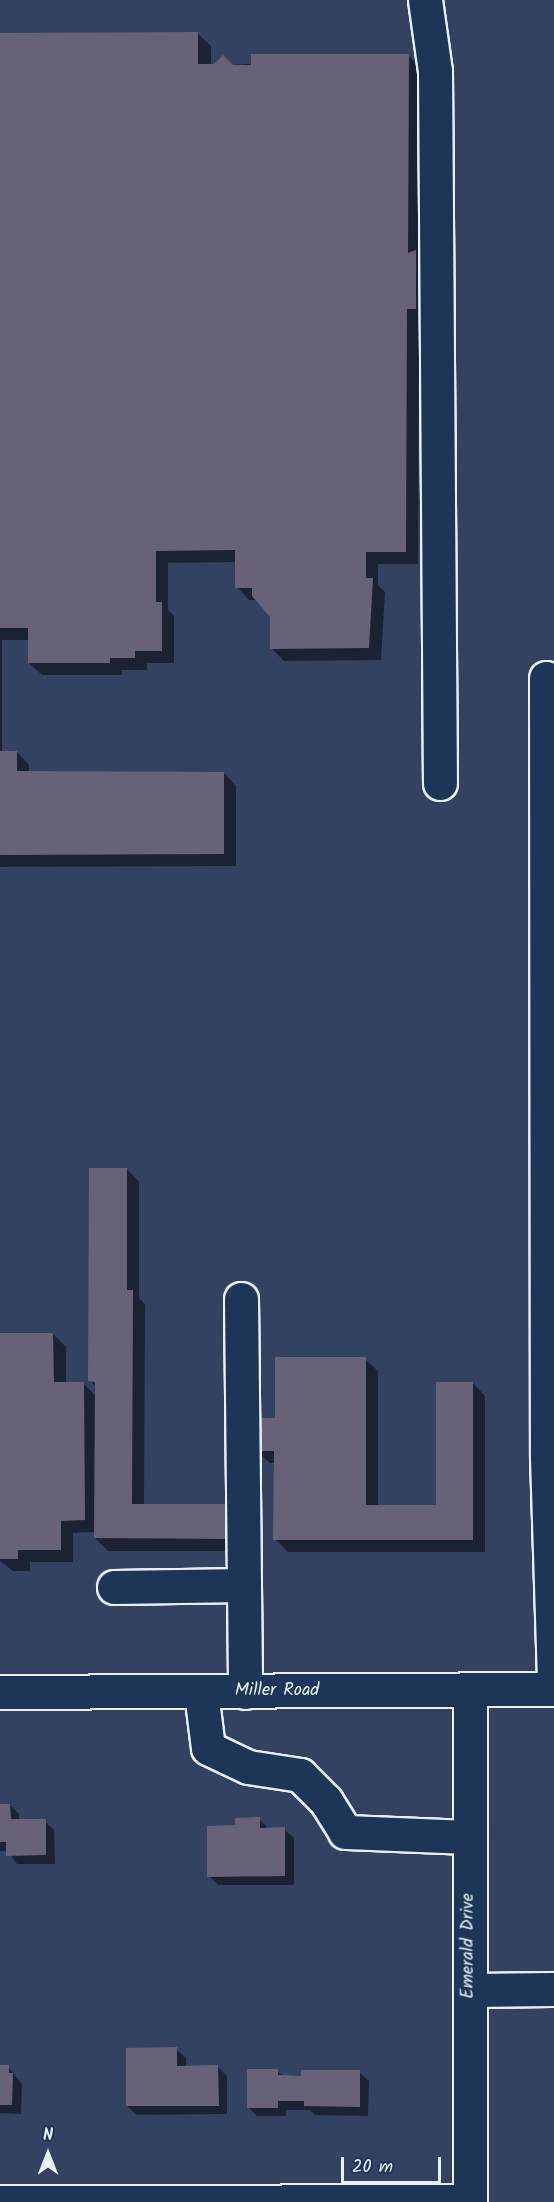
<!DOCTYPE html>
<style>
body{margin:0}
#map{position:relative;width:554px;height:2202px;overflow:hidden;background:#334261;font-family:Kalam,sans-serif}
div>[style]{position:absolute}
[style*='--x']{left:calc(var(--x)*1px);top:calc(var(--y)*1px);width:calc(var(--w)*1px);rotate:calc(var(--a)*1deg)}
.shadow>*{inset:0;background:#0007}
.building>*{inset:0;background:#676277}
.roads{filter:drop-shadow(2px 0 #e8f1f8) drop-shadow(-2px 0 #e8f1f8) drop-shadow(0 2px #e8f1f8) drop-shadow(0 -2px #e8f1f8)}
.minor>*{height:33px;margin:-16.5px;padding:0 16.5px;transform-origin:16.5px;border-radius:16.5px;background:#1d3557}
span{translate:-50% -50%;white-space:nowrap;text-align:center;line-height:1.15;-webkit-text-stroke:4.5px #1d3557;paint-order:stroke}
.street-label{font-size:18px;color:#e8f1f8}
.north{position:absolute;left:18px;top:2124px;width:60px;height:60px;-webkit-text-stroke:4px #1d3557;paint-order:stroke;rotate:0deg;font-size:16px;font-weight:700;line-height:24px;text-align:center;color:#e8f1f8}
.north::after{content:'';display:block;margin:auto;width:21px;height:27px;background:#e8f1f8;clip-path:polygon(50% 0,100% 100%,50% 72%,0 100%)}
.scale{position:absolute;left:341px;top:2157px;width:100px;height:27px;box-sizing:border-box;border:3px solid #e8f1f8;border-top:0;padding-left:8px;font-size:18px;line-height:21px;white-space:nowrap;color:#e8f1f8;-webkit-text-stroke:4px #1d3557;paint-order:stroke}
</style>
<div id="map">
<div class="shadow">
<i style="clip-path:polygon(0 34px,198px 34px,211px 46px,211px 66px,408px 55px,421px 68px,428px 321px,419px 321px,418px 564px,378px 564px,378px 585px,385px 592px,381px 660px,284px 661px,271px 648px,271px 617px,257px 600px,249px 600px,237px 587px,236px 562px,168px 563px,168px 610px,174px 616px,174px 663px,147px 663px,147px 670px,122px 670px,122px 675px,42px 675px,29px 663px,29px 640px,2px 640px,2px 753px,17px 752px,29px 765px,29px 772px,224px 773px,236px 786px,236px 866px,0 867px)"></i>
<i style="clip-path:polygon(127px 1169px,139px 1182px,139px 1298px,145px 1304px,144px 1505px,231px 1506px,244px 1551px,108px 1551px,95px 1538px,95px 1532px,73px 1533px,73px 1562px,30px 1562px,30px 1571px,13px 1571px,0 1561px,0 1335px,53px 1334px,66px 1347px,66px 1383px,83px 1383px,96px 1396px,96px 1387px,90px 1380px)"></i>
<i style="clip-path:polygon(365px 1359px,378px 1371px,378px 1506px,437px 1506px,473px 1383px,485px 1396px,485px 1552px,288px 1552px,275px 1539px,275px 1463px,270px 1463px,257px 1451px,277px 1420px)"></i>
<i style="clip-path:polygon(0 1805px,10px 1805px,19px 1814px,19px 1821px,45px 1821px,54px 1830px,55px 1864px,17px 1864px,8px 1851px,0 1851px)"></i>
<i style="clip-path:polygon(259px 1819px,268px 1828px,284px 1829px,294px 1838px,294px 1885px,218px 1885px,209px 1876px)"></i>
<i style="clip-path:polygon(176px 2049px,186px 2058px,186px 2067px,218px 2067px,227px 2076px,227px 2114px,137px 2115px,127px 2106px)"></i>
<i style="clip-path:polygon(0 2067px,8px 2067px,22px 2084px,21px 2114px,0 2113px)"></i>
<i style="clip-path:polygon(277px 2071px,284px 2077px,302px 2077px,359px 2072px,369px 2081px,368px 2116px,315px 2115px,310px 2110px,286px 2110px,286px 2116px,257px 2116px,248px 2107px)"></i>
</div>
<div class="building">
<i style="clip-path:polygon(198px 32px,198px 64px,214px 64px,223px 55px,233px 65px,251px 65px,251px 54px,409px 54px,408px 253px,416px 250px,416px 309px,407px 309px,406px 552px,366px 552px,366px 578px,373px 578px,369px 648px,270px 649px,270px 617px,252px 596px,252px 588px,235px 588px,235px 550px,156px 551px,156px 602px,162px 602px,162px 651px,135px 651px,135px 658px,110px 658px,110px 663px,28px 663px,28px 628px,0 628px,0 33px)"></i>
<i style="clip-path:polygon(0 751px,17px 751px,17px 771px,224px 772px,224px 854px,0 855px)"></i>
<i style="clip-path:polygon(89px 1168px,127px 1168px,127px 1290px,133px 1290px,132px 1504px,232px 1504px,232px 1539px,94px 1538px,95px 1382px,88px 1381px)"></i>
<i style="clip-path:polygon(0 1333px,53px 1333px,54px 1382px,84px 1382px,85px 1520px,61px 1521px,61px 1550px,18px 1550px,18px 1559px,0 1559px)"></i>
<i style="clip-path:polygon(275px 1357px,366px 1357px,366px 1505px,436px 1505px,436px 1382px,473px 1382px,473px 1540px,273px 1540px,274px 1451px,256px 1451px,256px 1418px,275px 1418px)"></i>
<i style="clip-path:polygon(0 1804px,10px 1804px,11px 1819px,46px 1819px,46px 1855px,6px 1856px,6px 1842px,0 1842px)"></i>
<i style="clip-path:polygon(260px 1817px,260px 1828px,285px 1827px,285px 1876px,207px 1877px,207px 1826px,235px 1825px,235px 1818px)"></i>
<i style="clip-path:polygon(177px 2047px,177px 2066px,218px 2065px,219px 2106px,126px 2106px,126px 2048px)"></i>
<i style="clip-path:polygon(0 2065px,9px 2065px,9px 2073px,13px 2073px,12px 2105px,0 2105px)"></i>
<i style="clip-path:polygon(247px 2069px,278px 2069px,278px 2075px,301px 2076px,301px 2070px,360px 2070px,360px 2107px,304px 2106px,304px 2101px,278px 2101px,278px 2108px,247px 2108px)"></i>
</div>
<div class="roads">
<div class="minor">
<i style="--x:425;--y:0;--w:72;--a:82"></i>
<i style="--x:435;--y:71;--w:712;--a:89.6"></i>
<i style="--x:546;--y:678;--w:779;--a:89.93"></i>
<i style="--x:547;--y:1457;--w:219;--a:88.2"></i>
<i style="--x:241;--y:1299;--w:393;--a:89.4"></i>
<i style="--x:114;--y:1587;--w:130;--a:-0.9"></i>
<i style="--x:0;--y:1692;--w:554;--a:-0.31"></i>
<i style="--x:201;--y:1692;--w:56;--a:82.9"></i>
<i style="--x:208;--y:1748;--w:44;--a:25.4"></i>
<i style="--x:248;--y:1767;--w:53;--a:8.7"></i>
<i style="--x:300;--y:1775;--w:37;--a:45"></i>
<i style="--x:326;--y:1801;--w:36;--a:58"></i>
<i style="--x:345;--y:1832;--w:125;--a:2.3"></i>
<i style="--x:470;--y:1990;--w:84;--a:-0.7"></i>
<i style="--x:0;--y:2202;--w:470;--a:-0.1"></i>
<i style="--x:470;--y:2202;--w:511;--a:-90"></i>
</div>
</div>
<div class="street-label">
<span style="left:277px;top:1691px">Miller Road</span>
<span style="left:469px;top:1946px;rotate:-90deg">Emerald Drive</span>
</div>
<div class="north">N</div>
<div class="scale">20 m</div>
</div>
